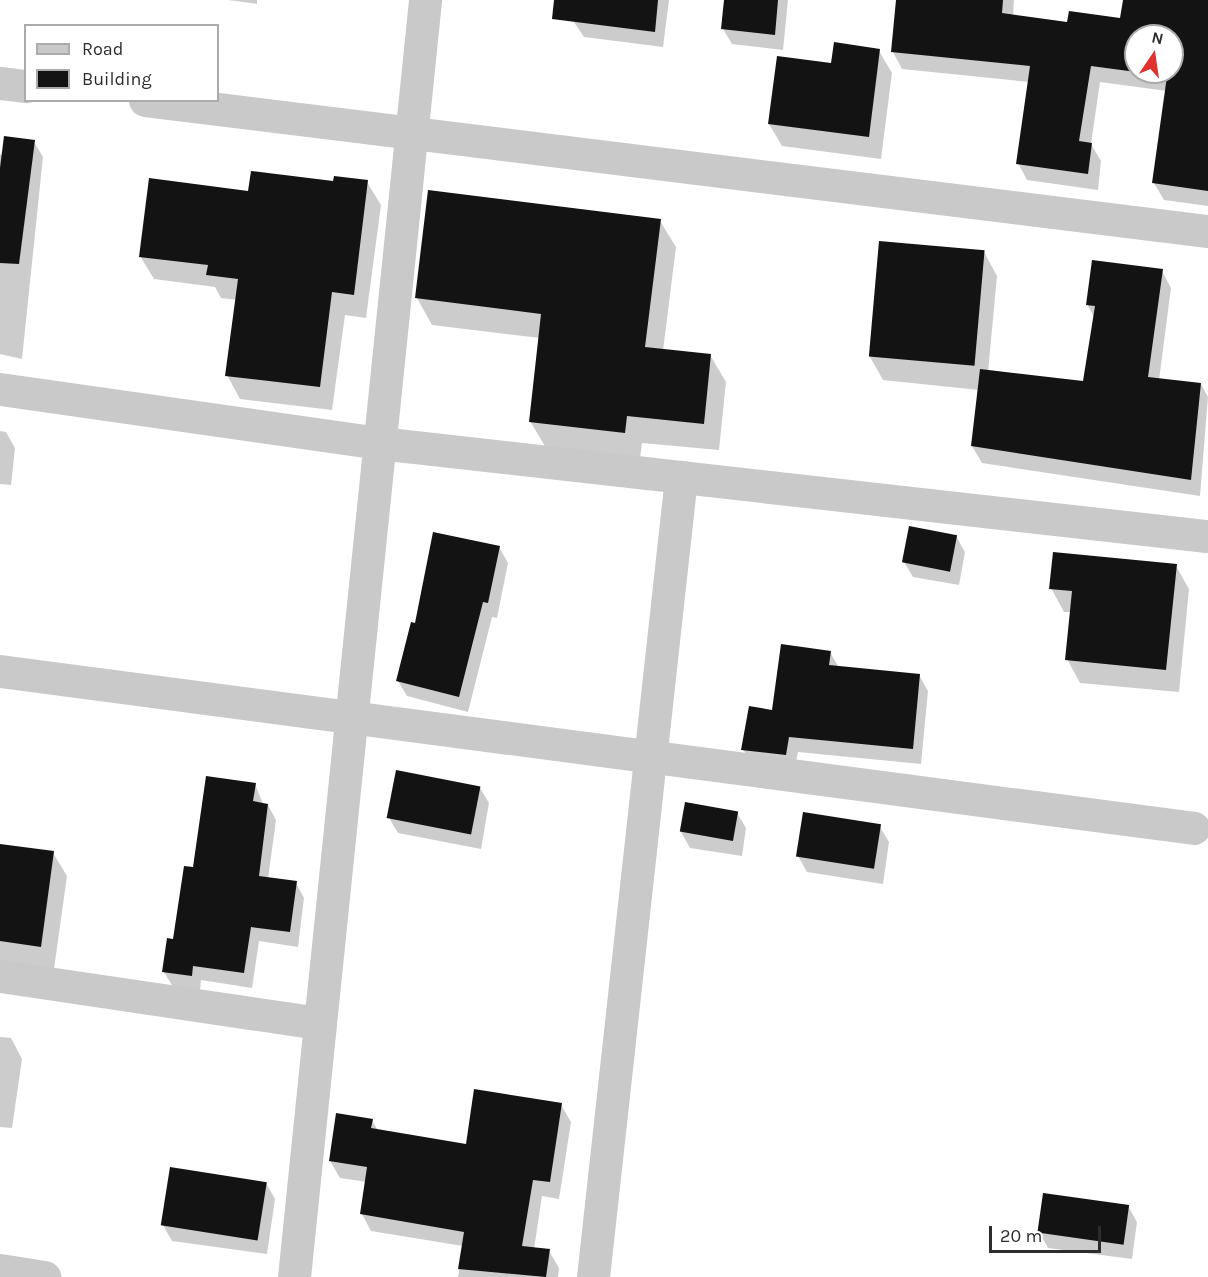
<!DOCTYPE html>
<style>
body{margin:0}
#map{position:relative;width:1208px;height:1277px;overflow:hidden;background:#fff;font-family:Karla,sans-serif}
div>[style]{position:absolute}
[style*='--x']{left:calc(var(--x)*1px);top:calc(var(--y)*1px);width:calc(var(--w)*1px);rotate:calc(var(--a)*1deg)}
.shadow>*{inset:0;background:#0003}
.building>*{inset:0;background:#131313;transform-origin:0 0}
.street>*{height:33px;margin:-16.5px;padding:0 16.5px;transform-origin:16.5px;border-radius:16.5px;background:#c9c9c9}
span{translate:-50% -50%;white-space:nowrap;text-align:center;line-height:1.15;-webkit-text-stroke:6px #fff;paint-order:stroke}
.legend{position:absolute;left:24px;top:24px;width:195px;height:78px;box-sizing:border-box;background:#fff;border:2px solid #ababab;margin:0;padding:8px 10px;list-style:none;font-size:18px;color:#2c2c2c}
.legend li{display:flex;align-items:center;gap:12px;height:30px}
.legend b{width:30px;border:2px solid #ababab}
.north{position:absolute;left:1124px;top:24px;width:60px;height:60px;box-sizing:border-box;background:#fff;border:2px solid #ababab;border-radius:50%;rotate:13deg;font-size:16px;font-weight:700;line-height:24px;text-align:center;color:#2c2c2c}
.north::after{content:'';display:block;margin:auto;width:21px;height:27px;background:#e2322f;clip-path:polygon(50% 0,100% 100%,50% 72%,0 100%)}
.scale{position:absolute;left:989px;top:1226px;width:112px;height:27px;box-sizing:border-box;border:3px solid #2c2c2c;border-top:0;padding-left:8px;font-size:18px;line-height:21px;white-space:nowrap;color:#2c2c2c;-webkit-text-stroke:4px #fff;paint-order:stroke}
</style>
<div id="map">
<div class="shadow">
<i style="clip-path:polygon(228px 0,257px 0,257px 4px)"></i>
<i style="clip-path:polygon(577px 0,669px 0,663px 47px,584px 37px,574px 22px)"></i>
<i style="clip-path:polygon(726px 0,788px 0,783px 50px,732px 44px,723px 29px)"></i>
<i style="clip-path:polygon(evenodd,898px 0,1014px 0,1013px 16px,1068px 23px,1122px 20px,1124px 0,1208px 0,1208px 206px,1164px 200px,1154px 183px,1167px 91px,1100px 82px,1091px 144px,1101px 161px,1098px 190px,1027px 180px,1018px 163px,1029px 82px,902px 69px,893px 52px,898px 0,1136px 36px,1172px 36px,1172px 72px,1136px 72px,1136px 36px)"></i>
<i style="clip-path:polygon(879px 51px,892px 73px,881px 159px,782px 146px,769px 124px,833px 65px)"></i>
<i style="clip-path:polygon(34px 142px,43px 157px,22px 359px,0 354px,0 155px)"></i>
<i style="clip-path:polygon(367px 182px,381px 205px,366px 318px,345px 315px,332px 410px,240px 399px,227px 375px,237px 300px,221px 298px,215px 287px,154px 279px,140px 256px,250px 193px)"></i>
<i style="clip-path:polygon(660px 221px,676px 247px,663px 351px,710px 355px,726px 382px,719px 450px,642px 443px,640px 459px,546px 448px,530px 421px,540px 338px,432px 325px,417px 298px)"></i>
<i style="clip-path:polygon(984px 252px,997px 276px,988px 372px,1084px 383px,1094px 317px,1087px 304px,1162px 271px,1171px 288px,1159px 380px,1201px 384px,1208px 397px,1200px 496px,982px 463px,972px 446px,979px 390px,883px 380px,870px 357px)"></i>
<i style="clip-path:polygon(0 431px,6px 432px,15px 448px,11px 485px,0 484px)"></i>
<i style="clip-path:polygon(956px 536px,965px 552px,959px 585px,913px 577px,904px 562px)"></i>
<i style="clip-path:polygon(499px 547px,508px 563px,497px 618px,492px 617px,468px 712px,407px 696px,398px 681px,416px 624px)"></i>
<i style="clip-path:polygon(1176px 566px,1189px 589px,1179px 692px,1080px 683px,1067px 659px,1071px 612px,1064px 612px,1051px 588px)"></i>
<i style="clip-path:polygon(830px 652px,839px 668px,919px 675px,928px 691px,921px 764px,798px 752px,794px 771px,752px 765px,743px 749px)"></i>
<i style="clip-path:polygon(255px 784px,263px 804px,268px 805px,276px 820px,268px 879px,296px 883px,304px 898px,298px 947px,259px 941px,252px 988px,201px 980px,200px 990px,173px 987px,164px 972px,195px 869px)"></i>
<i style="clip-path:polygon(480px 788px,489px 803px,481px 849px,398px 833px,389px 818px)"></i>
<i style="clip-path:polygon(737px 813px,746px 828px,742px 856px,690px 848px,681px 832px)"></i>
<i style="clip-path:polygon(880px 827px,889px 842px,883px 884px,807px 872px,798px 856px)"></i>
<i style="clip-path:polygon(0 845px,53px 853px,67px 876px,54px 969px,0 962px)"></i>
<i style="clip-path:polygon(0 1037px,11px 1038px,22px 1059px,12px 1128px,0 1127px)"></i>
<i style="clip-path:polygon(561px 1105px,571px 1122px,559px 1199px,542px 1196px,534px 1249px,549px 1251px,559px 1268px,558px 1277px,458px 1277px,463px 1246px,371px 1231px,362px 1214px,367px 1182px,340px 1178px,330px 1161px,372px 1120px,378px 1131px,467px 1146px)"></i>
<i style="clip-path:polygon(266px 1183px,275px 1199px,267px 1254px,172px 1241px,163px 1225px)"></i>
<i style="clip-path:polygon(1128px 1206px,1137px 1222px,1132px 1259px,1048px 1248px,1039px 1232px)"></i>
</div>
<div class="building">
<i style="clip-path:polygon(554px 0,658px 0,655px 32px,552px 19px)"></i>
<i style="clip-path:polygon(724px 0,778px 0,775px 35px,721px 29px)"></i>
<i style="clip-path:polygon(896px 0,1003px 0,1002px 13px,1067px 22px,1069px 11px,1120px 18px,1123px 0,1208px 0,1208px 191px,1152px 183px,1167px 76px,1137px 72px,1172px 72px,1172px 36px,1136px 36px,1136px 72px,1091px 66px,1079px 141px,1092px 143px,1088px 174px,1016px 164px,1030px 66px,891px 52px)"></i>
<i style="clip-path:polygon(834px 42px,880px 49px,869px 137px,768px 124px,777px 56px,831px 63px)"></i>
<i style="clip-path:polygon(4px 136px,35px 140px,19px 264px,0 263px,0 168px)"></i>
<i style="clip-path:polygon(251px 171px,333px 181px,334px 176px,368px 180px,354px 295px,332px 292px,320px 387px,225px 376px,238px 279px,206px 275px,208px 265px,139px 257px,149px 178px,248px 191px)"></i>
<i style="clip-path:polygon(428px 190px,661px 219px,645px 347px,711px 354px,704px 424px,627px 416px,625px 433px,529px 422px,541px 314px,415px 298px)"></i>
<i style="left:879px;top:241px;width:106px;height:116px;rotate:5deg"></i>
<i style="clip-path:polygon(1092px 260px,1163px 269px,1148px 377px,1201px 383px,1191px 480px,971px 446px,980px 369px,1083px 381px,1095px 306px,1086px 305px)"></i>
<i style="left:909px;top:526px;width:49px;height:37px;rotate:11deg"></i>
<i style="clip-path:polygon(433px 532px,500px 546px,488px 603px,483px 602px,459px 697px,396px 681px,411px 622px,415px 623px)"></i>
<i style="clip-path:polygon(1053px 552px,1177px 564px,1166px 670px,1065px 660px,1072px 591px,1049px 589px)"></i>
<i style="clip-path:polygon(781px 644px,831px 651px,829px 665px,920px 674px,913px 749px,789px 737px,786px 755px,741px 750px,749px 706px,772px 710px)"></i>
<i style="left:396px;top:770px;width:86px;height:49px;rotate:11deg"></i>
<i style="clip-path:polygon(206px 776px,256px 783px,253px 801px,268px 804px,259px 876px,297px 881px,290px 932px,251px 927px,244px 973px,193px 966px,192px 976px,162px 972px,167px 938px,173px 939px,184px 866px,193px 867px)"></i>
<i style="left:685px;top:802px;width:54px;height:30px;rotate:10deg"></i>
<i style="left:803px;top:812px;width:79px;height:45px;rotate:9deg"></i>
<i style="clip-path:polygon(0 844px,54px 851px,41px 947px,0 941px)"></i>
<i style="clip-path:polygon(474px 1089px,562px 1103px,550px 1182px,533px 1180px,522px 1246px,550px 1249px,546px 1277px,458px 1269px,464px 1232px,360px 1214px,367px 1167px,329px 1161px,336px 1113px,373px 1119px,371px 1128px,466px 1144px)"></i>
<i style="left:170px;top:1167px;width:98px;height:59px;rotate:9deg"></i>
<i style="left:1043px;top:1193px;width:87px;height:40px;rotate:8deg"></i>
</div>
<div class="street">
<i style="--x:0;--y:83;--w:26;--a:7"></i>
<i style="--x:145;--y:100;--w:1071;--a:7.03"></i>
<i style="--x:0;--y:389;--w:383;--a:8.1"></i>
<i style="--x:379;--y:443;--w:831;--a:6.42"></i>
<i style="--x:0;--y:671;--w:1204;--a:7.49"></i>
<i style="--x:0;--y:976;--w:323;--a:8.4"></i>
<i style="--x:0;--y:1270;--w:45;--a:9"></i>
<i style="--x:294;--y:1277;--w:1284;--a:-84.14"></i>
<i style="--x:593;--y:1277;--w:805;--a:-83.72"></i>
</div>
<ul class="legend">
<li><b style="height:8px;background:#c9c9c9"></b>Road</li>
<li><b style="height:16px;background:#131313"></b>Building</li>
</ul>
<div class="north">N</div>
<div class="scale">20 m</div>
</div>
